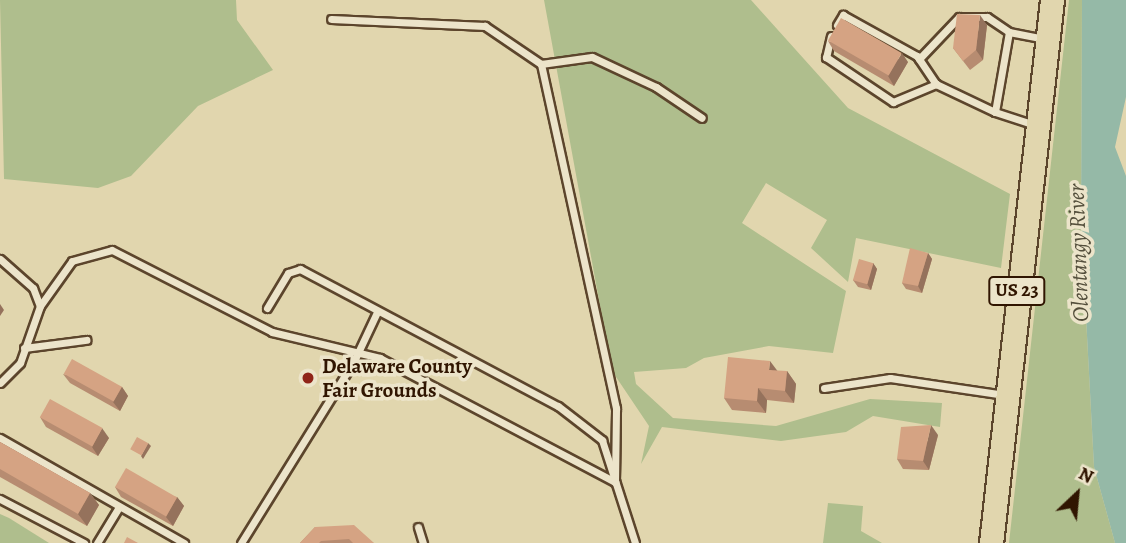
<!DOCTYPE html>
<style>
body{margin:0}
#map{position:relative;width:1126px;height:543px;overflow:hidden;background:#e1d6ae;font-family:Alegreya,serif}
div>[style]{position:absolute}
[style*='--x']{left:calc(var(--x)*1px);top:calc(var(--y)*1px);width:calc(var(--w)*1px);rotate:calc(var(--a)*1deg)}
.green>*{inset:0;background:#afbe8d}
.water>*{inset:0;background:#95b9a7}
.roads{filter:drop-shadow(2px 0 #5c452c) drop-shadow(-2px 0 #5c452c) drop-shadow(0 2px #5c452c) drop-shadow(0 -2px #5c452c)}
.service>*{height:7px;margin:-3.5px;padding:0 3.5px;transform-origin:3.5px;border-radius:3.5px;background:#ece4ca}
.trunk>*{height:23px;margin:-11.5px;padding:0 11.5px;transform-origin:11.5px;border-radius:11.5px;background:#e1d6ae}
.wall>*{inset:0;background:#b78c71}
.shaded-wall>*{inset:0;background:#95725c}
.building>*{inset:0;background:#d5a383;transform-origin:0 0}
.dots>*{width:19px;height:19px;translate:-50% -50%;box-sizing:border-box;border:4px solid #ece4ca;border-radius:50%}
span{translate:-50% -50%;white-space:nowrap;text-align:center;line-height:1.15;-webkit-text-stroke:7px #ece4ca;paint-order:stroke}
.shield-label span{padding:2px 5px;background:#ece4ca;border:2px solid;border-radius:5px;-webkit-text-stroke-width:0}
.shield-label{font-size:19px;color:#301501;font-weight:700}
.poi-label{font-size:21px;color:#301501;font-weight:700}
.left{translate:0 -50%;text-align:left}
.water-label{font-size:23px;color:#534e3b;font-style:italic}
.north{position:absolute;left:1042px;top:459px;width:70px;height:70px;-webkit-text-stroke:5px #ece4ca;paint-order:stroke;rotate:26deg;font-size:19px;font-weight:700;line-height:28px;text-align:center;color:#301501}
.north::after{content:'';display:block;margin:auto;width:24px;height:32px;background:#301501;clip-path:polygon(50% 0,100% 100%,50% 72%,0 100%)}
</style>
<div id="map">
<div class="green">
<i style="clip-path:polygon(0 0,236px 0,237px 20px,273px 70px,198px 106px,131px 176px,98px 188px,4px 179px)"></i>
<i style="clip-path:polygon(544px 0,751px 0,848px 108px,1010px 194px,1001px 268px,856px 238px,848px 282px,811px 248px,827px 220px,766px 183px,742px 223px,846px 291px,833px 353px,769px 346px,704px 358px,686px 368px,634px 372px,636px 384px,673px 418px,776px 426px,870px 399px,942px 403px,940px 427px,873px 416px,846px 432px,781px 441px,662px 427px,641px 464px,649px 426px,612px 371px)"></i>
<i style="clip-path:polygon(1069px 0,1082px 0,1081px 223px,1094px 467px,1115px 543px,1009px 543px)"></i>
<i style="clip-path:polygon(828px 503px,863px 506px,861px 531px,882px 543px,823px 543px)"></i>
<i style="clip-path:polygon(0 514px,9px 518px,49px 543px,0 543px)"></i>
</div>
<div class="water">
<i style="clip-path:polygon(1082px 0,1126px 0,1126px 97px,1115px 147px,1126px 176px,1126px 543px,1115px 543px,1094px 467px,1081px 223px)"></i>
</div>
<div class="roads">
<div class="service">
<i style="--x:837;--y:25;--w:12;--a:-59"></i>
<i style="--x:843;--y:15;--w:85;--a:29"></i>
<i style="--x:917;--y:56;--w:34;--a:56"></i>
<i style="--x:831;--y:36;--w:22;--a:103"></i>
<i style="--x:826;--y:57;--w:81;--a:33.9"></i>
<i style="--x:893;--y:102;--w:47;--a:-22.7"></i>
<i style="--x:936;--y:84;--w:65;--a:25.4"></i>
<i style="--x:919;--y:59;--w:58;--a:-46.4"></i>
<i style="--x:959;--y:17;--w:28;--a:0"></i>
<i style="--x:987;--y:17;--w:27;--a:34"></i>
<i style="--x:541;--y:64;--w:51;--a:-7.8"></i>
<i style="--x:592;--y:57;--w:71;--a:25.1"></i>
<i style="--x:656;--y:87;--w:55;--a:34"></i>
<i style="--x:1035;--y:125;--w:42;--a:-162"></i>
<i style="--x:995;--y:112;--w:81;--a:-80.1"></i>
<i style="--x:1009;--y:32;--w:36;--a:11"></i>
<i style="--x:0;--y:259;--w:44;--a:41.3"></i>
<i style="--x:33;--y:288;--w:19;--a:69"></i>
<i style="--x:40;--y:306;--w:60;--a:109.3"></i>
<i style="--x:20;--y:363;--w:28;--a:135"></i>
<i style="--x:40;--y:306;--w:55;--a:-54.6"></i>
<i style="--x:72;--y:261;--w:41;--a:-15.4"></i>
<i style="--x:112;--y:250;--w:180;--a:27.1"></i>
<i style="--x:272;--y:332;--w:111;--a:13.5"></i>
<i style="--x:380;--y:358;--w:266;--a:27.8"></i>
<i style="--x:615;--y:482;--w:74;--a:-89.2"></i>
<i style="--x:616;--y:408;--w:352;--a:-102.3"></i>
<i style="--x:541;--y:64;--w:68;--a:-145.8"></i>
<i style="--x:485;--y:26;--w:154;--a:-177.4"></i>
<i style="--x:267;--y:308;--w:41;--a:-59"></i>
<i style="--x:288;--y:273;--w:13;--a:-18"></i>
<i style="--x:300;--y:269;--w:292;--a:28"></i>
<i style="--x:558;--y:406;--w:56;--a:37.7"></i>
<i style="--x:602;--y:440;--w:108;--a:72.2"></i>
<i style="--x:24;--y:348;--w:63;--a:-7.4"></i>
<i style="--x:824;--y:388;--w:67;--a:-8.6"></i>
<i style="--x:890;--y:378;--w:116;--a:8.4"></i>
<i style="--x:0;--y:438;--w:212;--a:29.7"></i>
<i style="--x:0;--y:499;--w:95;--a:27.6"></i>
<i style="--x:418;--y:527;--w:17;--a:73"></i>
<i style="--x:97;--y:543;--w:42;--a:-58.6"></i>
<i style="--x:241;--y:543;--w:216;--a:-58.2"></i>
<i style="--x:355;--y:359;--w:52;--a:-64.9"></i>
</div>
<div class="trunk">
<i style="--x:991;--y:543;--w:546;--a:-83.59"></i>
</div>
</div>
<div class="wall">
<i style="clip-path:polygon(987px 25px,983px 60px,970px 70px,953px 48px)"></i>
<i style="clip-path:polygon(828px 41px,908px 62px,894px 86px,834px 51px)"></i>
<i style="clip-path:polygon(928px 253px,932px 259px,922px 293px,906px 289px,902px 283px)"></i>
<i style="clip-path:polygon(873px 263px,877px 269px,871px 290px,858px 287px,853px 280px)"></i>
<i style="clip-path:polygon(787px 371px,796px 384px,794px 403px,767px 400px,766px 413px,732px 410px,724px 398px)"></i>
<i style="clip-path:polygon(63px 374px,122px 387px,128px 396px,120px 411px,70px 383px)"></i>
<i style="clip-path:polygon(40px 417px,109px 438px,98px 456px,46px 427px)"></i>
<i style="clip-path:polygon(938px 435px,929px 470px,903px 469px,897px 459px)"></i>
<i style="clip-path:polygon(0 442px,90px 493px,99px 505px,87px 526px,0 477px)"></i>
<i style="clip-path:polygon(115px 487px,177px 497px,184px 506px,173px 526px,121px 497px)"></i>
<i style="clip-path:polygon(315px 527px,374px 543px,300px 543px)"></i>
</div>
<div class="shaded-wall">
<i style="clip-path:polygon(980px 15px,987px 25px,983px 60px,976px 50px)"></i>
<i style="clip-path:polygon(902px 53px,908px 62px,894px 86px,888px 76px)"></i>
<i style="clip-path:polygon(928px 253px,932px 259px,922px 293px,918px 286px)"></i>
<i style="clip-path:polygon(873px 263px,877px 269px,871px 290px,867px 284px)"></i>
<i style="clip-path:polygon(0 304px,4px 310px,0 316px)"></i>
<i style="clip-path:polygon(770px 361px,779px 373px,769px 370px)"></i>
<i style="clip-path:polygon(787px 371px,796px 384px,794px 403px,785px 391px)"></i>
<i style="clip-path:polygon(122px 387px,128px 396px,120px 411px,113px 402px)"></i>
<i style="clip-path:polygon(758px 388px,767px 400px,766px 413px,757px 401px)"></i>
<i style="clip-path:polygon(931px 425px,938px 435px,929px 470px,923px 461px)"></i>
<i style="clip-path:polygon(102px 428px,109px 438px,98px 456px,92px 447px)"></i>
<i style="clip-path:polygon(148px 443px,151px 446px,143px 459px,141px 456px)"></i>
<i style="clip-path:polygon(90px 493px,99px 505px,87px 526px,78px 514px)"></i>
<i style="clip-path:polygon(177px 497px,184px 506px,173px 526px,166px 517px)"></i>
</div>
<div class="building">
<i style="clip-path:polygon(957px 14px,980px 15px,976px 50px,963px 61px,953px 48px)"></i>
<i style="left:841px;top:18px;width:70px;height:26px;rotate:30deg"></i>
<i style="clip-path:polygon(910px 248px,928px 253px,918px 286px,902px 283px)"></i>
<i style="left:859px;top:259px;width:15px;height:22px;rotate:16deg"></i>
<i style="clip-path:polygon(728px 357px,770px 361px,769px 370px,787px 371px,785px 391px,758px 388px,757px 401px,724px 398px)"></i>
<i style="left:72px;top:359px;width:57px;height:17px;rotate:29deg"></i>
<i style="left:50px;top:399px;width:60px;height:21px;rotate:29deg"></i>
<i style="clip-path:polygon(931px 425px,923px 461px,897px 459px,901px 427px)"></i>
<i style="left:137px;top:437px;width:13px;height:14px;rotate:29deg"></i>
<i style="clip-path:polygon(0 442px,90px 493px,78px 514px,0 469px)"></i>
<i style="left:126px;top:468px;width:59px;height:22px;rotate:30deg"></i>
<i style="clip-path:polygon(354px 525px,374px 543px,353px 543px,349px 539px,321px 541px,319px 543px,300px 543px,315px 527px)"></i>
<i style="clip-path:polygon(127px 537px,138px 543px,124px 543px)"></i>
</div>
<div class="dots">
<i style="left:308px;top:378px;background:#8f2418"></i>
</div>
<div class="shield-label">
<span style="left:1017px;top:291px">US 23</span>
</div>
<div class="poi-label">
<span class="left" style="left:322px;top:378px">Delaware County<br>Fair Grounds</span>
</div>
<div class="water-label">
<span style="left:1079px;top:253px;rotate:-92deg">Olentangy River</span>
</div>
<div class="north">N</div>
</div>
